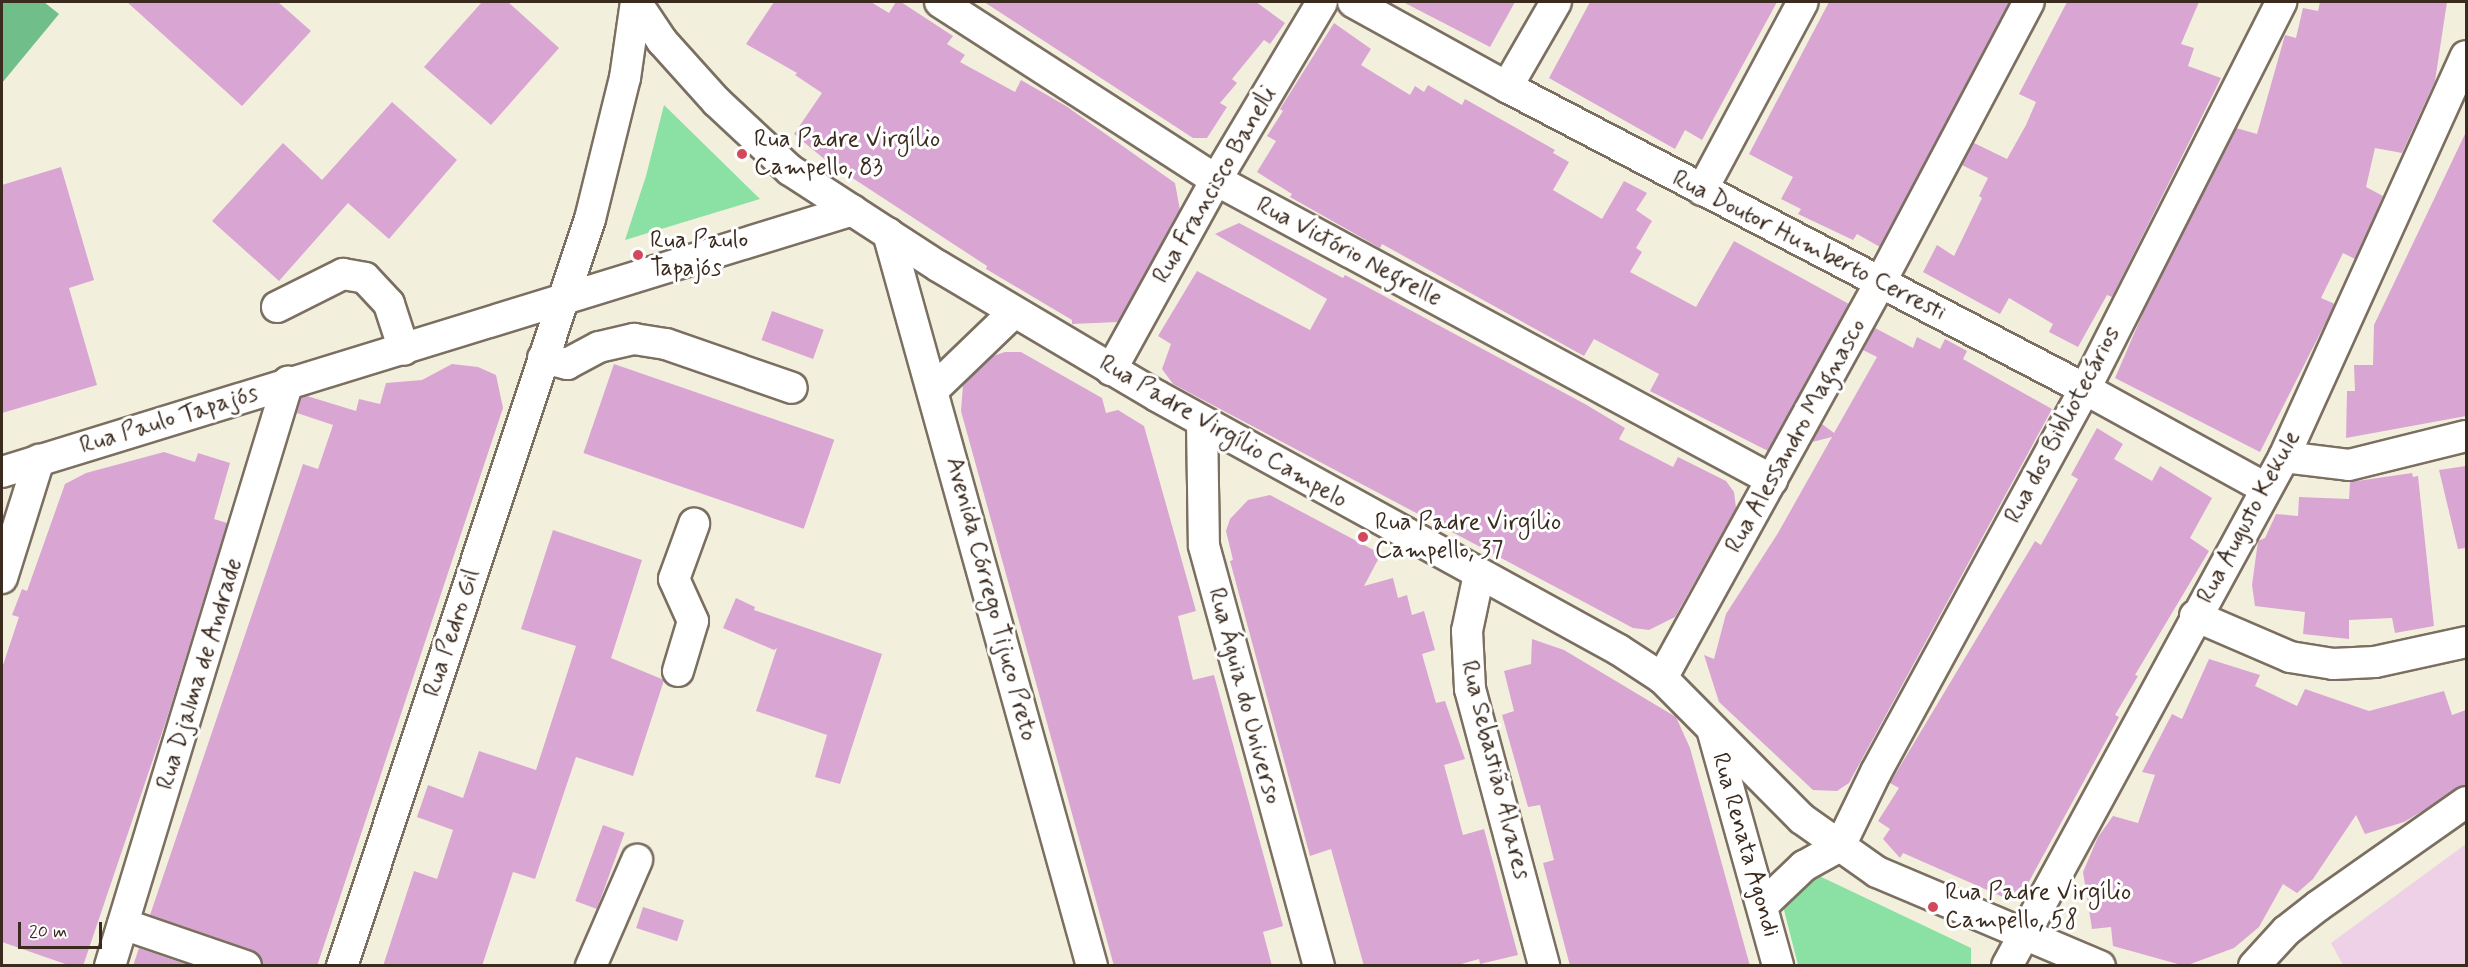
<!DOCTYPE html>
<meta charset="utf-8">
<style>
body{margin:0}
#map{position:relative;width:2468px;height:967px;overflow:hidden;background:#f3efdd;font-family:Mynerve,sans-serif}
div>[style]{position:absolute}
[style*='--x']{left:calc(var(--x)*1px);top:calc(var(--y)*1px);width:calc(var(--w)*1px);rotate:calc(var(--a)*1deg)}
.built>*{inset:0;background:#eed0e7}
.green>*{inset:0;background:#8be0a3}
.forest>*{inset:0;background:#70be89}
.building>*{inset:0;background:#d9a6d3;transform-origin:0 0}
.roads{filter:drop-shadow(2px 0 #7b6f61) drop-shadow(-2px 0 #7b6f61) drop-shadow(0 2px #7b6f61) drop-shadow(0 -2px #7b6f61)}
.minor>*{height:30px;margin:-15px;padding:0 15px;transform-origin:15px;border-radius:15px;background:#fff}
.dots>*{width:16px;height:16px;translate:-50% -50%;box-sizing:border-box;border:3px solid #fff;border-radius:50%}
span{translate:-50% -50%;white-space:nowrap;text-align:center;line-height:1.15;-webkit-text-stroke:6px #fff;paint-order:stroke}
.poi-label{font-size:24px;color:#3b2a1e}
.left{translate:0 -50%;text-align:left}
.street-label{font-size:24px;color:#3b2a1e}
.frame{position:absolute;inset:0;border:3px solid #3b2a1e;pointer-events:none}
.scale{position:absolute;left:18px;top:922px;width:84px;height:27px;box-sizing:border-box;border:3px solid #3b2a1e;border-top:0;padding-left:8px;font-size:18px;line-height:21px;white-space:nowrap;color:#3b2a1e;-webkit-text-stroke:4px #fff;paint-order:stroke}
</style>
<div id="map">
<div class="built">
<i style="clip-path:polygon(2466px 844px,2466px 965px,2343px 965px,2331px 943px)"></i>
</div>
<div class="green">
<i style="clip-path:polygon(664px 105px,760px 199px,625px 240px,646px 176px)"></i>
<i style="clip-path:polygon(1794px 864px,1971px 948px,1971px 965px,1798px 965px,1782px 902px)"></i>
</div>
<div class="forest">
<i style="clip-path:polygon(2px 2px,44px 2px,59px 14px,2px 83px)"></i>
</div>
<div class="building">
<i style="clip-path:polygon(127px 2px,278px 2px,311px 31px,242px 106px)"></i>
<i style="clip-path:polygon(482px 2px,508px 2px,559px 48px,491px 125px,424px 67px)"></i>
<i style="clip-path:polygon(774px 2px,871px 2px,889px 13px,896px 2px,901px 2px,953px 36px,947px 44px,965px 55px,960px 62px,1015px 92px,1021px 80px,1066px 106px,1175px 183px,1180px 210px,1118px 322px,1072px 324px,1072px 320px,986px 269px,987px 266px,828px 162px,794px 134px,822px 93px,795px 75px,797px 73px,746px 44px)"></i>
<i style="clip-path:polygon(984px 2px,1256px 2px,1285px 23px,1270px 44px,1264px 40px,1232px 79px,1237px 83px,1220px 103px,1227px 107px,1207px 138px,1193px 138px)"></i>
<i style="clip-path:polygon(1403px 2px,1515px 2px,1490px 47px)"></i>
<i style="clip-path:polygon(1590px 2px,1777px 2px,1702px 140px,1685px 130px,1675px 149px,1549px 78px)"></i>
<i style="clip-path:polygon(1829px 2px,2010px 2px,1880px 247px,1857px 234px,1853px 240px,1798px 214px,1801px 209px,1781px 199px,1793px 177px,1749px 154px)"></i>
<i style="clip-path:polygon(2067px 2px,2199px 2px,2181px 44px,2194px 48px,2188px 66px,2221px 78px,2112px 297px,2107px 295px,2078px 347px,2049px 332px,2053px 324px,2009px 298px,2000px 314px,1923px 272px,1937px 245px,1954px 256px,1982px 198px,1979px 196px,1988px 178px,1962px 165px,1974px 143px,2007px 159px,2026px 125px,2036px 102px,2019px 94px)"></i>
<i style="clip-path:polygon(2320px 2px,2447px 2px,2435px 81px,2402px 153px,2375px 148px,2366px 187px,2383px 196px,2355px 259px,2343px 253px,2321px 298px,2335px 304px,2260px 452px,2115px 378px,2143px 313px,2236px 128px,2257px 134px,2285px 35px,2296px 38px,2303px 8px,2318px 11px)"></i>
<i style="clip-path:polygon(1334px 23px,1371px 49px,1361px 65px,1410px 95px,1415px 86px,1424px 92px,1428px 85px,1462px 105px,1465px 99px,1555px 150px,1553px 153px,1569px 162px,1553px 190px,1602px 219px,1624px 181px,1647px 193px,1636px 210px,1652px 221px,1636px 248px,1642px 252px,1630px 272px,1696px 307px,1734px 241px,1849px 304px,1768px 451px,1650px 391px,1659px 374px,1594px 339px,1584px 356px,1382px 244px,1380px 248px,1290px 197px,1292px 194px,1257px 172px,1276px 141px,1267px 136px,1283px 111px,1280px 109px)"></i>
<i style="clip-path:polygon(392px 102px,457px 160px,389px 239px,348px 203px,279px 281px,212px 221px,283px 143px,322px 180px)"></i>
<i style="clip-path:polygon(2466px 132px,2466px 416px,2346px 438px,2347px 391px,2355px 391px,2354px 365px,2373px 365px,2374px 325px)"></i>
<i style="clip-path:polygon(61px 167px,94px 280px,69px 288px,97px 385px,2px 413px,2px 185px)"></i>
<i style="clip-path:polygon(1239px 223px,1343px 278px,1345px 275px,1585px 404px,1625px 428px,1619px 439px,1673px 467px,1678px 457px,1726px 481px,1734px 492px,1736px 508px,1675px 617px,1649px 630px,1633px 628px,1173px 384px,1162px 369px,1171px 344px,1158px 336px,1197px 271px,1310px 330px,1327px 299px,1215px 234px)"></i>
<i style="left:772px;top:311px;width:55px;height:31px;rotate:20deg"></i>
<i style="clip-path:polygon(1875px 328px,1913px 348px,1917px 337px,1940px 349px,1945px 339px,1967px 351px,1963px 359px,2052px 409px,1849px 783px,1837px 791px,1813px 790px,1719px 702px,1704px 655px,1714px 659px,1726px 614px,1778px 533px,1832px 437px,1812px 442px,1822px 424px,1834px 433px,1877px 357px,1863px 350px)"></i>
<i style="clip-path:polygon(1005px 352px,1021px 352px,1102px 398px,1106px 413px,1118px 410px,1144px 426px,1196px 611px,1178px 616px,1193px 680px,1214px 675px,1283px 926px,1263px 932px,1272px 966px,1114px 966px,961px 411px,963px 385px,993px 356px)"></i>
<i style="clip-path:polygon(452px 364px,478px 367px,496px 375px,503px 408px,317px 966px,263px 966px,259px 955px,252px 950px,150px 915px,303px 464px,318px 469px,333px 425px,297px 413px,301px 398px,307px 396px,356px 411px,359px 399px,380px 404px,386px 383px,422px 380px)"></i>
<i style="left:614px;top:364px;width:233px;height:94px;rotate:19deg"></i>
<i style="clip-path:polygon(2097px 428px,2123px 444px,2114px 459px,2152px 481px,2160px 466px,2212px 498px,2190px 538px,2209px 551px,2135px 675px,2138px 676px,2115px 715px,2119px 717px,2026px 887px,2003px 897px,1903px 853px,1900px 858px,1883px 839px,1890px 829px,1878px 821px,1899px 788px,1890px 783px,2035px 541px,2041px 545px,2078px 479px,2071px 475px)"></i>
<i style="clip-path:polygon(164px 452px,195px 462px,198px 453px,230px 463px,214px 519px,227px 523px,167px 718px,83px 966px,71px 966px,2px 942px,2px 668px,19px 617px,12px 615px,22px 589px,27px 591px,65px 484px,86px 473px)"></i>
<i style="clip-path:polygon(2466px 466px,2466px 548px,2458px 549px,2439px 470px)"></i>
<i style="clip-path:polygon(2412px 473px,2413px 477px,2418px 476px,2434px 626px,2395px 633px,2392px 618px,2349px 620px,2349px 639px,2303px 634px,2305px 612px,2255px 606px,2252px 585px,2258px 541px,2265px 538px,2276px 514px,2298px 516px,2299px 497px,2349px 499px,2350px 482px)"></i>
<i style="clip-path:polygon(1270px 495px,1381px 554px,1364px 586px,1393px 578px,1398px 598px,1407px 595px,1412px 615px,1424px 611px,1435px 650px,1422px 654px,1436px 703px,1445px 701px,1465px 759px,1444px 765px,1449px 783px,1463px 835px,1484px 829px,1518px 955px,1480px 964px,1479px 959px,1454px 966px,1364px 966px,1331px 849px,1310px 856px,1230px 561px,1233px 560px,1226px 531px,1230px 519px,1248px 500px)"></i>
<i style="clip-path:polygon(553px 530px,642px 560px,611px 658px,664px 680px,633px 776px,576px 757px,535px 879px,513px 872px,482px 966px,383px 966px,414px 871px,437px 879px,453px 830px,417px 817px,428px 785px,463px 798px,479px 751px,536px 770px,576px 646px,521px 629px)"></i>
<i style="clip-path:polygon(736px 598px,755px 607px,754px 610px,882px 654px,840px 784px,815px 777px,827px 735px,756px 711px,777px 648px,774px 650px,723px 628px)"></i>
<i style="clip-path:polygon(1532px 639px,1564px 650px,1676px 717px,1690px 748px,1750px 966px,1570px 966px,1543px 863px,1554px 860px,1540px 805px,1528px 807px,1502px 715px,1514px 711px,1504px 671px,1531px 664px)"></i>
<i style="clip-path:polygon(2209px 659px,2260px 675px,2255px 686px,2297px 706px,2305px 689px,2369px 711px,2444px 691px,2452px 715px,2466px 710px,2466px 785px,2404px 822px,2365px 834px,2356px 815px,2313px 879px,2297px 893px,2283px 884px,2259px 927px,2234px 948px,2185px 966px,2113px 946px,2111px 927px,2092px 929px,2083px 872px,2098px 837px,2113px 816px,2138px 823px,2155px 775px,2142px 772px,2172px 714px,2182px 719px)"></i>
<i style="left:603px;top:825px;width:23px;height:81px;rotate:20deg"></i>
<i style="left:643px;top:907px;width:43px;height:22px;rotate:18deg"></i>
<i style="clip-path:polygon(139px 948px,191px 966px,133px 966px)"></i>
</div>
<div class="roads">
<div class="minor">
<i style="--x:636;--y:2;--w:47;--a:56.3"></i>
<i style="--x:662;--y:41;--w:82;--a:48"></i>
<i style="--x:717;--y:102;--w:100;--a:43"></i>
<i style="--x:790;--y:170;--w:176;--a:33"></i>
<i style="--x:938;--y:266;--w:255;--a:30.7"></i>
<i style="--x:1157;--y:396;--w:527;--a:28.8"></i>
<i style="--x:1619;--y:650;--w:51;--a:33.1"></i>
<i style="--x:1662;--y:678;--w:199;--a:45.2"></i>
<i style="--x:1802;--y:819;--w:92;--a:35.2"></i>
<i style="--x:1877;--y:872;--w:242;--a:22.9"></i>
<i style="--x:940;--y:2;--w:328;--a:32.8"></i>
<i style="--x:1216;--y:180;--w:632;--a:28.35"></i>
<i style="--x:1353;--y:2;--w:176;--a:28.9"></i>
<i style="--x:1507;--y:87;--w:652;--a:27.59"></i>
<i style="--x:2085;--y:389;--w:205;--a:28.8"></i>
<i style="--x:1507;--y:87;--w:98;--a:-60"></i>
<i style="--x:1702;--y:190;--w:213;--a:-61.8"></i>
<i style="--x:888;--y:233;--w:761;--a:74.45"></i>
<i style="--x:277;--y:307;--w:74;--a:-26.6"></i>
<i style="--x:343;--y:274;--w:22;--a:10"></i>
<i style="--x:365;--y:278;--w:35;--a:47"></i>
<i style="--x:389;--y:304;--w:48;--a:71.9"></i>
<i style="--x:543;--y:358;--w:25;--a:14"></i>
<i style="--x:567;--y:364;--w:36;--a:-28"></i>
<i style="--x:599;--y:347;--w:36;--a:-13"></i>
<i style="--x:634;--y:339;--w:32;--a:9"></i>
<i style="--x:666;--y:344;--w:133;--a:19.2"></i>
<i style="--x:1111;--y:370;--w:217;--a:-61.1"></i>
<i style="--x:1216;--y:180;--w:207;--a:-59.2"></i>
<i style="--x:933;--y:390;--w:112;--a:-43.9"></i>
<i style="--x:1202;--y:422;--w:124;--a:89.1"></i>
<i style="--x:1204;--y:546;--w:435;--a:74.7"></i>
<i style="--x:2284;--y:457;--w:65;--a:7"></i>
<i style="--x:2349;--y:465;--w:121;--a:-13.9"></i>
<i style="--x:2;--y:472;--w:890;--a:-17.11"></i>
<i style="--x:1479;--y:574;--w:58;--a:101.9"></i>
<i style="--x:1467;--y:631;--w:58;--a:87"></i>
<i style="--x:1470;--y:689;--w:287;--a:75"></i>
<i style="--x:2;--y:578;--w:124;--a:-72.6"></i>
<i style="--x:2195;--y:616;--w:103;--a:23.3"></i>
<i style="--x:2290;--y:657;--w:44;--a:9.2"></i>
<i style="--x:2333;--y:664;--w:42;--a:-2.7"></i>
<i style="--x:2375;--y:662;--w:93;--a:-12.4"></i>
<i style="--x:678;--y:671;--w:52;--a:-73.3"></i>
<i style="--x:693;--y:621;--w:46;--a:-114.3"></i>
<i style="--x:674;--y:579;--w:59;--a:-70"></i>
<i style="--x:1662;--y:678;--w:451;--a:-61.1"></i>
<i style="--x:1880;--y:283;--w:318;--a:-62.1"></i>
<i style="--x:1712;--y:729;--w:246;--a:74.4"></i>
<i style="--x:1763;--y:905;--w:57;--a:-43.6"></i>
<i style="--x:1804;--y:866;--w:41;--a:-29.1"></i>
<i style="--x:1840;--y:846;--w:82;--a:-64.1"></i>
<i style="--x:1876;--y:772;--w:436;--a:-61.4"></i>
<i style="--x:2085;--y:389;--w:434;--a:-63.1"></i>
<i style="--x:123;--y:924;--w:130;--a:18.9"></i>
<i style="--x:110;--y:966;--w:611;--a:-73.05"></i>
<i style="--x:342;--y:966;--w:787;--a:-71.63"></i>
<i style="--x:590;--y:219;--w:145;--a:-76.1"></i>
<i style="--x:625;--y:78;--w:77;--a:-81.8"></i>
<i style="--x:591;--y:966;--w:116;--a:-66.5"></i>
<i style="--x:2007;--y:966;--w:579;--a:-61.44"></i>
<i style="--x:2284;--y:457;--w:440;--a:-65.6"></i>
<i style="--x:2254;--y:966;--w:47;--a:-47.6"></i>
<i style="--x:2286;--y:931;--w:41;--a:-38"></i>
<i style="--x:2318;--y:906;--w:181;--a:-35.1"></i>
</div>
</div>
<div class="dots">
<i style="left:742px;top:154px;background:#d1495b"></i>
<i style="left:638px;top:255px;background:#d1495b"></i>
<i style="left:1363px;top:537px;background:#d1495b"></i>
<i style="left:1933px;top:907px;background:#d1495b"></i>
</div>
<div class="poi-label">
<span class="left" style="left:754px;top:154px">Rua Padre Virgílio<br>Campello, 83</span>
<span class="left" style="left:650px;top:255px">Rua Paulo<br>Tapajós</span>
<span class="left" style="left:1375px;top:537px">Rua Padre Virgílio<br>Campello, 37</span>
<span class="left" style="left:1945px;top:907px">Rua Padre Virgílio<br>Campello, 58</span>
</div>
<div class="street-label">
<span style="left:1215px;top:185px;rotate:-60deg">Rua Francisco Banelli</span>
<span style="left:1809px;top:246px;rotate:27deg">Rua Doutor Humberto Cerresti</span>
<span style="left:1349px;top:252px;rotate:28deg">Rua Victório Negrelle</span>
<span style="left:169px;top:420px;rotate:-17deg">Rua Paulo Tapajós</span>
<span style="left:2063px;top:425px;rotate:-62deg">Rua dos Bibliotecários</span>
<span style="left:1223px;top:432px;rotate:30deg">Rua Padre Virgílio Campelo</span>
<span style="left:1796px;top:436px;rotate:-61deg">Rua Alessandro Magnasco</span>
<span style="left:2249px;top:517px;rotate:-62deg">Rua Augusto Kekule</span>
<span style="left:991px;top:599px;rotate:75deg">Avenida Córrego Tijuco Preto</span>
<span style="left:452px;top:633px;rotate:-72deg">Rua Pedro Gil</span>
<span style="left:200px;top:674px;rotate:-73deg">Rua Djalma de Andrade</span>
<span style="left:1244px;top:696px;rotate:75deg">Rua Águia do Universo</span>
<span style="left:1495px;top:770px;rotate:76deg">Rua Sebastião Alvares</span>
<span style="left:1745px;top:845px;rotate:74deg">Rua Renata Agondi</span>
</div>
<div class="frame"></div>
<div class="scale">20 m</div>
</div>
